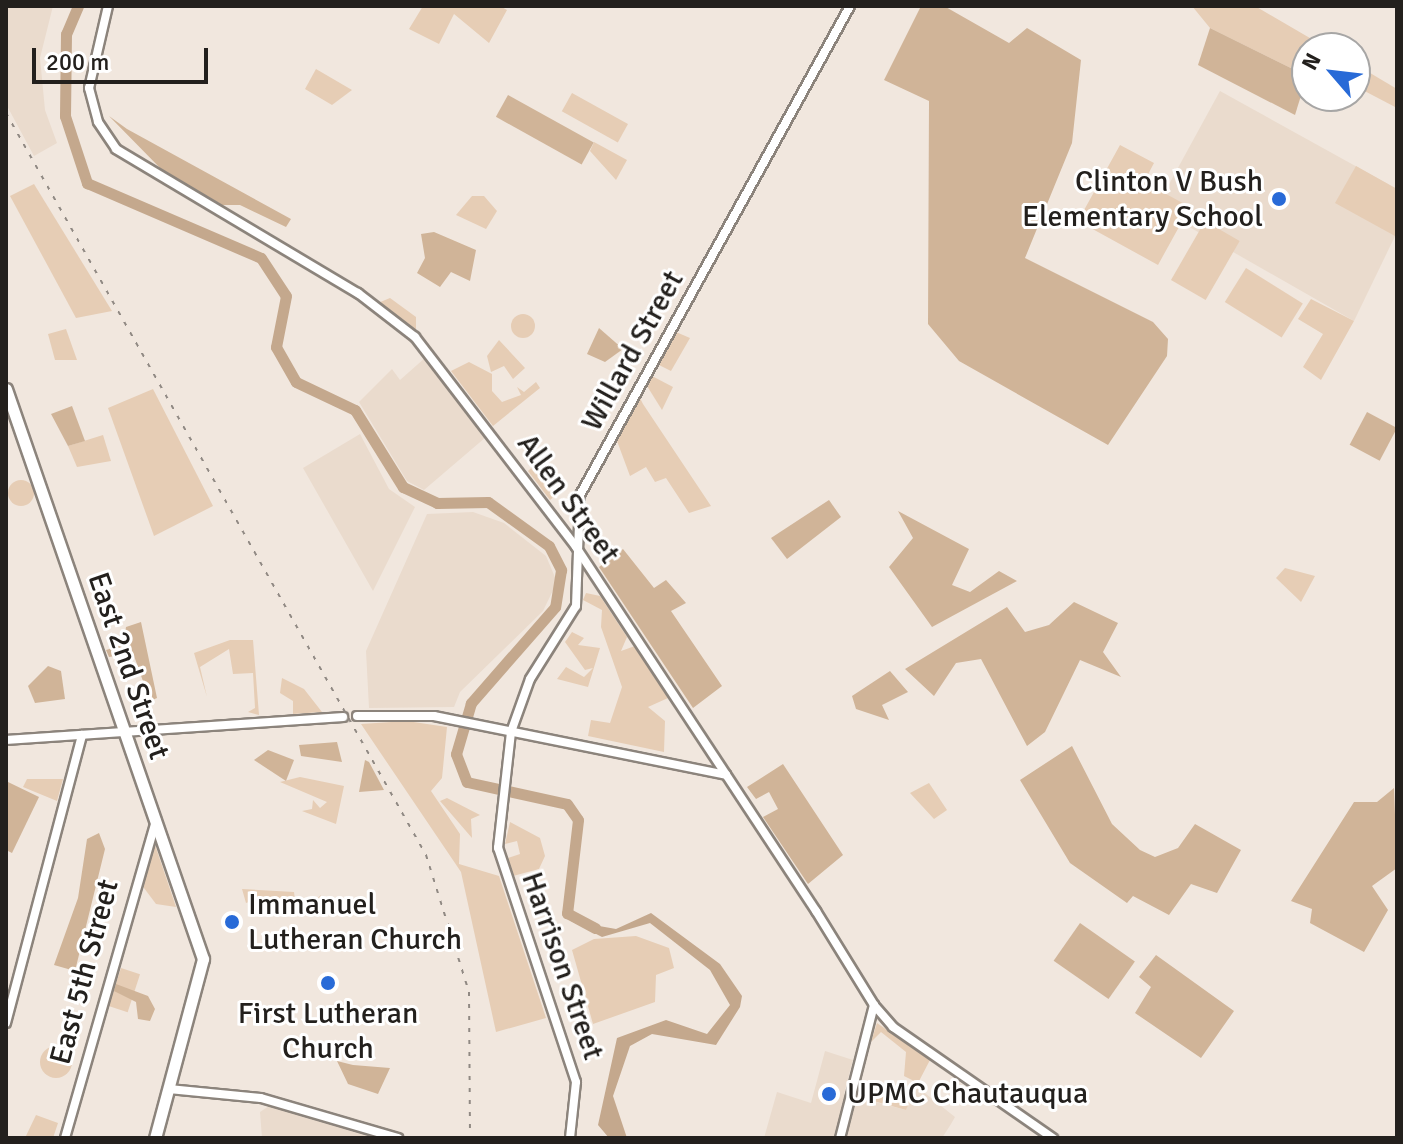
<!DOCTYPE html>
<style>
body{margin:0}
#map{position:relative;width:1403px;height:1144px;overflow:hidden;background:#f1e7de;font-family:Signika,sans-serif}
div>[style]{position:absolute}
[style*='--x']{left:calc(var(--x)*1px);top:calc(var(--y)*1px);width:calc(var(--w)*1px);rotate:calc(var(--a)*1deg)}
.built>*{inset:0;background:#eadbcd}
.green>*{inset:0;background:#e6cdb5;transform-origin:0 0}
.round{border-radius:50%}
.forest>*{inset:0;background:#d0b498;transform-origin:0 0}
.water>*{inset:0;background:#c4a88d}
.river>*{height:11px;margin:-5.5px;padding:0 5.5px;transform-origin:5.5px;border-radius:5.5px;background:#c4a88d}
.roads{filter:drop-shadow(2px 0 #8c847c) drop-shadow(-2px 0 #8c847c) drop-shadow(0 2px #8c847c) drop-shadow(0 -2px #8c847c)}
.minor>*{height:8px;margin:-4px;padding:0 4px;transform-origin:4px;border-radius:4px;background:#fff}
.major>*{height:11px;margin:-5.5px;padding:0 5.5px;transform-origin:5.5px;border-radius:5.5px;background:#fff}
.rail>*{height:2px;margin-top:-1px;transform-origin:0;background:repeating-linear-gradient(90deg,#908983 0 4px,transparent 0 12px)}
.dots>*{width:22px;height:22px;translate:-50% -50%;box-sizing:border-box;border:4px solid #fff;border-radius:50%}
span{translate:-50% -50%;white-space:nowrap;text-align:center;line-height:1.15;-webkit-text-stroke:6px #fff;paint-order:stroke}
.poi-label{font-size:30px;color:#23201d}
.right{translate:-100% -50%;text-align:right}
.left{translate:0 -50%;text-align:left}
.street-label{font-size:30px;color:#23201d}
.frame{position:absolute;inset:0;border:8px solid #23201d;pointer-events:none}
.north{position:absolute;left:1291px;top:32px;width:80px;height:80px;box-sizing:border-box;background:#fff;border:2px solid #a7a6a5;border-radius:50%;rotate:298deg;font-size:22px;font-weight:700;line-height:32px;text-align:center;color:#23201d}
.north::after{content:'';display:block;margin:auto;width:28px;height:36px;background:#286ad7;clip-path:polygon(50% 0,100% 100%,50% 72%,0 100%)}
.scale{position:absolute;left:32px;top:48px;width:176px;height:36px;box-sizing:border-box;border:4px solid #23201d;border-top:0;padding-left:10px;font-size:24px;line-height:28px;white-space:nowrap;color:#23201d;-webkit-text-stroke:6px #fff;paint-order:stroke}
</style>
<div id="map">
<div class="built">
<i style="clip-path:polygon(6px 6px,53px 6px,40px 58px,45px 110px,57px 143px,34px 156px,6px 104px)"></i>
<i style="clip-path:polygon(1220px 91px,1397px 189px,1397px 232px,1354px 321px,1156px 208px)"></i>
<i style="clip-path:polygon(426px 357px,486px 437px,424px 490px,407px 481px,359px 402px,392px 369px,400px 380px)"></i>
<i style="clip-path:polygon(360px 434px,389px 489px,415px 507px,373px 591px,303px 468px)"></i>
<i style="clip-path:polygon(473px 512px,504px 523px,546px 556px,557px 582px,543px 611px,460px 692px,454px 707px,369px 708px,366px 651px,427px 514px)"></i>
<i style="clip-path:polygon(825px 1051px,853px 1060px,844px 1094px,906px 1110px,916px 1086px,955px 1117px,951px 1124px,942px 1138px,764px 1138px,777px 1092px,811px 1103px)"></i>
<i style="clip-path:polygon(272px 1104px,328px 1121px,381px 1138px,262px 1138px,260px 1112px)"></i>
</div>
<div class="green">
<i style="clip-path:polygon(423px 6px,500px 6px,507px 10px,489px 43px,454px 14px,439px 44px,409px 29px)"></i>
<i style="clip-path:polygon(1192px 6px,1255px 6px,1327px 48px,1307px 48px,1307px 76px,1210px 28px)"></i>
<i style="clip-path:polygon(1355px 64px,1397px 89px,1397px 108px,1355px 86px)"></i>
<i style="clip-path:polygon(316px 69px,352px 90px,332px 105px,305px 89px)"></i>
<i style="left:572px;top:93px;width:64px;height:21px;rotate:29deg"></i>
<i style="clip-path:polygon(594px 142px,627px 160px,616px 180px,590px 151px)"></i>
<i style="clip-path:polygon(1120px 145px,1154px 163px,1144px 182px,1190px 207px,1158px 265px,1078px 221px)"></i>
<i style="clip-path:polygon(1356px 166px,1397px 189px,1395px 236px,1335px 203px)"></i>
<i style="clip-path:polygon(34px 184px,112px 311px,76px 318px,10px 196px)"></i>
<i style="clip-path:polygon(472px 196px,484px 196px,497px 211px,486px 229px,456px 215px)"></i>
<i style="left:1205px;top:221px;width:40px;height:68px;rotate:30deg"></i>
<i style="left:1246px;top:268px;width:67px;height:40px;rotate:32deg"></i>
<i style="clip-path:polygon(390px 298px,416px 317px,416px 334px,378px 303px)"></i>
<i style="clip-path:polygon(1311px 299px,1354px 321px,1321px 380px,1303px 367px,1323px 334px,1298px 319px)"></i>
<i class="round" style="left:511px;top:314px;width:24px;height:24px"></i>
<i style="clip-path:polygon(66px 329px,77px 360px,55px 360px,48px 334px)"></i>
<i style="clip-path:polygon(676px 332px,690px 338px,671px 371px,659px 365px)"></i>
<i style="clip-path:polygon(499px 340px,525px 368px,513px 379px,504px 366px,491px 372px,487px 356px)"></i>
<i style="clip-path:polygon(469px 362px,492px 374px,492px 391px,502px 402px,521px 395px,517px 387px,524px 392px,536px 382px,540px 388px,493px 426px,451px 371px)"></i>
<i style="clip-path:polygon(652px 376px,673px 387px,662px 410px,647px 386px)"></i>
<i style="clip-path:polygon(153px 389px,213px 506px,154px 536px,108px 408px)"></i>
<i style="clip-path:polygon(640px 398px,643px 404px,711px 506px,689px 513px,666px 478px,655px 482px,646px 467px,630px 476px,617px 441px)"></i>
<i style="clip-path:polygon(103px 435px,111px 461px,77px 467px,68px 446px)"></i>
<i style="clip-path:polygon(539px 461px,563px 489px,550px 500px,528px 471px)"></i>
<i class="round" style="left:8px;top:480px;width:26px;height:26px"></i>
<i style="clip-path:polygon(1285px 568px,1315px 576px,1301px 602px,1276px 578px)"></i>
<i style="clip-path:polygon(586px 593px,600px 596px,627px 637px,621px 651px,635px 646px,668px 698px,648px 707px,665px 721px,664px 752px,588px 736px,591px 720px,610px 723px,622px 687px,601px 627px,602px 610px,583px 600px)"></i>
<i style="clip-path:polygon(572px 632px,584px 638px,578px 645px,600px 648px,588px 687px,557px 679px,566px 667px,584px 677px,593px 668px,585px 670px,565px 642px)"></i>
<i style="clip-path:polygon(230px 640px,253px 640px,259px 715px,248px 712px,255px 708px,253px 673px,233px 674px,229px 649px,200px 667px,207px 697px,194px 653px)"></i>
<i style="clip-path:polygon(282px 678px,304px 689px,322px 712px,293px 714px,293px 701px,280px 693px)"></i>
<i style="clip-path:polygon(407px 721px,447px 727px,442px 778px,431px 791px,460px 834px,459px 864px,499px 876px,546px 1018px,496px 1032px,461px 872px,361px 724px)"></i>
<i style="clip-path:polygon(300px 777px,344px 786px,336px 824px,302px 811px,312px 809px,313px 800px,320px 808px,327px 802px,280px 782px)"></i>
<i style="clip-path:polygon(27px 779px,63px 779px,57px 801px,23px 787px)"></i>
<i style="clip-path:polygon(929px 783px,947px 810px,934px 819px,910px 793px)"></i>
<i style="clip-path:polygon(447px 798px,480px 815px,471px 819px,472px 838px,440px 801px)"></i>
<i style="clip-path:polygon(510px 822px,540px 838px,545px 856px,539px 869px,513px 876px,508px 858px,520px 854px,517px 841px,505px 844px)"></i>
<i style="clip-path:polygon(153px 839px,176px 907px,156px 904px,141px 884px)"></i>
<i style="clip-path:polygon(242px 889px,294px 892px,295px 900px,312px 903px,321px 895px,317px 911px,259px 898px,246px 903px)"></i>
<i style="clip-path:polygon(636px 936px,669px 948px,674px 968px,656px 975px,655px 1002px,593px 1024px,572px 950px,594px 939px)"></i>
<i style="left:121px;top:968px;width:20px;height:40px;rotate:18deg"></i>
<i style="clip-path:polygon(877px 1023px,930px 1060px,918px 1083px,904px 1076px,906px 1052px,881px 1032px,871px 1042px)"></i>
<i class="round" style="left:40px;top:1046px;width:32px;height:32px"></i>
<i style="clip-path:polygon(861px 1088px,883px 1089px,912px 1097px,906px 1110px,859px 1097px)"></i>
<i style="clip-path:polygon(36px 1115px,58px 1123px,53px 1138px,25px 1138px)"></i>
</div>
<div class="forest">
<i style="clip-path:polygon(921px 6px,944px 6px,1009px 43px,1027px 28px,1081px 60px,1072px 143px,1025px 258px,1153px 322px,1168px 339px,1167px 356px,1108px 445px,959px 361px,928px 324px,929px 101px,884px 80px)"></i>
<i style="clip-path:polygon(1210px 28px,1307px 76px,1295px 115px,1198px 65px)"></i>
<i style="left:508px;top:95px;width:98px;height:25px;rotate:29deg"></i>
<i style="clip-path:polygon(109px 116px,127px 129px,291px 219px,286px 227px,240px 205px,222px 205px,162px 170px)"></i>
<i style="clip-path:polygon(434px 232px,476px 250px,470px 281px,451px 272px,440px 287px,417px 273px,425px 258px,421px 234px)"></i>
<i style="clip-path:polygon(599px 328px,623px 349px,605px 362px,587px 354px)"></i>
<i style="clip-path:polygon(72px 406px,85px 441px,68px 446px,51px 414px)"></i>
<i style="left:1367px;top:412px;width:34px;height:37px;rotate:28deg"></i>
<i style="clip-path:polygon(829px 500px,841px 517px,787px 559px,771px 538px)"></i>
<i style="clip-path:polygon(898px 511px,969px 549px,952px 585px,970px 592px,999px 571px,1017px 581px,932px 627px,889px 567px,913px 538px)"></i>
<i style="clip-path:polygon(623px 549px,654px 588px,666px 580px,686px 603px,671px 611px,722px 686px,693px 708px,599px 567px)"></i>
<i style="clip-path:polygon(1074px 602px,1118px 623px,1103px 652px,1121px 677px,1080px 660px,1045px 732px,1027px 746px,981px 659px,956px 663px,934px 696px,905px 669px,1007px 607px,1025px 632px,1049px 625px)"></i>
<i style="clip-path:polygon(141px 622px,157px 698px,150px 701px,133px 653px,109px 657px,106px 650px,123px 645px,126px 627px)"></i>
<i style="clip-path:polygon(48px 666px,61px 671px,65px 699px,35px 703px,28px 686px)"></i>
<i style="clip-path:polygon(890px 671px,908px 692px,882px 705px,889px 720px,856px 709px,852px 696px)"></i>
<i style="clip-path:polygon(337px 742px,342px 762px,301px 756px,299px 745px)"></i>
<i style="clip-path:polygon(1072px 746px,1112px 824px,1140px 850px,1155px 857px,1178px 848px,1195px 824px,1241px 850px,1217px 893px,1191px 884px,1169px 915px,1133px 896px,1127px 903px,1070px 863px,1020px 780px)"></i>
<i style="clip-path:polygon(268px 750px,294px 760px,286px 781px,254px 760px)"></i>
<i style="clip-path:polygon(365px 760px,369px 762px,384px 790px,359px 792px)"></i>
<i style="clip-path:polygon(783px 764px,843px 855px,808px 884px,763px 817px,778px 809px,769px 792px,756px 799px,747px 787px)"></i>
<i style="clip-path:polygon(8px 782px,39px 797px,12px 853px,6px 850px)"></i>
<i style="clip-path:polygon(1394px 788px,1397px 868px,1372px 886px,1388px 910px,1364px 952px,1310px 923px,1312px 909px,1291px 901px,1354px 802px,1377px 802px)"></i>
<i style="clip-path:polygon(99px 833px,105px 849px,75px 971px,54px 965px,78px 898px,87px 839px)"></i>
<i style="left:1080px;top:923px;width:67px;height:46px;rotate:35deg"></i>
<i style="clip-path:polygon(1156px 955px,1234px 1011px,1201px 1058px,1135px 1013px,1151px 987px,1139px 977px)"></i>
<i style="clip-path:polygon(116px 984px,148px 996px,155px 1009px,150px 1021px,138px 1019px,136px 1002px,114px 991px)"></i>
<i style="clip-path:polygon(337px 1061px,353px 1065px,390px 1068px,378px 1094px,348px 1084px)"></i>
</div>
<div class="water">
<i style="clip-path:polygon(651px 913px,720px 964px,742px 996px,740px 1007px,716px 1045px,652px 1034px,630px 1046px,613px 1096px,627px 1138px,609px 1138px,598px 1125px,617px 1038px,666px 1020px,707px 1034px,730px 1005px,710px 970px,650px 923px,602px 937px,571px 921px,616px 929px)"></i>
</div>
<div class="river">
<i style="--x:78;--y:6;--w:30;--a:113"></i>
<i style="--x:66;--y:34;--w:82;--a:90.7"></i>
<i style="--x:65;--y:116;--w:71;--a:71.8"></i>
<i style="--x:87;--y:183;--w:189;--a:23.3"></i>
<i style="--x:261;--y:258;--w:45;--a:56.7"></i>
<i style="--x:286;--y:296;--w:52;--a:101.1"></i>
<i style="--x:276;--y:347;--w:40;--a:60.3"></i>
<i style="--x:296;--y:382;--w:65;--a:25.4"></i>
<i style="--x:355;--y:410;--w:91;--a:58.1"></i>
<i style="--x:403;--y:487;--w:38;--a:25"></i>
<i style="--x:437;--y:503;--w:51;--a:-1.1"></i>
<i style="--x:488;--y:502;--w:75;--a:35.8"></i>
<i style="--x:549;--y:546;--w:27;--a:63"></i>
<i style="--x:561;--y:570;--w:37;--a:99"></i>
<i style="--x:555;--y:607;--w:128;--a:131.2"></i>
<i style="--x:471;--y:703;--w:53;--a:106.4"></i>
<i style="--x:456;--y:754;--w:30;--a:69"></i>
<i style="--x:467;--y:782;--w:102;--a:12.4"></i>
<i style="--x:567;--y:804;--w:19;--a:55"></i>
<i style="--x:578;--y:820;--w:94;--a:96.7"></i>
<i style="--x:567;--y:913;--w:32;--a:28"></i>
</div>
<div class="roads">
<div class="minor">
<i style="--x:108;--y:6;--w:84;--a:103"></i>
<i style="--x:89;--y:88;--w:35;--a:75"></i>
<i style="--x:98;--y:122;--w:32;--a:56"></i>
<i style="--x:116;--y:149;--w:282;--a:30.8"></i>
<i style="--x:358;--y:293;--w:72;--a:37.7"></i>
<i style="--x:415;--y:337;--w:265;--a:52.5"></i>
<i style="--x:576;--y:547;--w:436;--a:56.6"></i>
<i style="--x:816;--y:911;--w:110;--a:58.3"></i>
<i style="--x:874;--y:1005;--w:137;--a:104.3"></i>
<i style="--x:357;--y:716;--w:77;--a:0"></i>
<i style="--x:434;--y:716;--w:298;--a:11.4"></i>
<i style="--x:6;--y:740;--w:338;--a:-3.9"></i>
<i style="--x:874;--y:1005;--w:29;--a:49"></i>
<i style="--x:893;--y:1027;--w:195;--a:34.8"></i>
<i style="--x:6;--y:1023;--w:298;--a:-75.2"></i>
<i style="--x:169;--y:1089;--w:92;--a:5.6"></i>
<i style="--x:261;--y:1098;--w:143;--a:16.3"></i>
<i style="--x:65;--y:1138;--w:331;--a:-74"></i>
<i style="--x:570;--y:1138;--w:56;--a:-83.9"></i>
<i style="--x:576;--y:1082;--w:247;--a:-108.4"></i>
<i style="--x:498;--y:848;--w:117;--a:-83.6"></i>
<i style="--x:511;--y:732;--w:56;--a:-70.3"></i>
<i style="--x:530;--y:679;--w:86;--a:-57.8"></i>
<i style="--x:576;--y:606;--w:111;--a:-87.9"></i>
<i style="--x:580;--y:495;--w:559;--a:-61.09"></i>
</div>
<div class="major">
<i style="--x:6;--y:389;--w:603;--a:70.93"></i>
<i style="--x:203;--y:959;--w:185;--a:105"></i>
</div>
</div>
<div class="rail">
<i style="--x:6;--y:113;--w:853;--a:60.49"></i>
<i style="--x:426;--y:855;--w:144;--a:72.6"></i>
<i style="--x:469;--y:992;--w:146;--a:89.6"></i>
</div>
<div class="dots">
<i style="left:1279px;top:199px;background:#286ad7"></i>
<i style="left:232px;top:922px;background:#286ad7"></i>
<i style="left:328px;top:983px;background:#286ad7"></i>
<i style="left:829px;top:1094px;background:#286ad7"></i>
</div>
<div class="poi-label">
<span class="right" style="left:1263px;top:199px">Clinton V Bush<br>Elementary School</span>
<span class="left" style="left:248px;top:922px">Immanuel<br>Lutheran Church</span>
<span style="left:328px;top:1031px">First Lutheran<br>Church</span>
<span class="left" style="left:847px;top:1094px">UPMC Chautauqua</span>
</div>
<div class="street-label">
<span style="left:633px;top:351px;rotate:-61deg">Willard Street</span>
<span style="left:568px;top:499px;rotate:54deg">Allen Street</span>
<span style="left:128px;top:666px;rotate:71deg">East 2nd Street</span>
<span style="left:562px;top:966px;rotate:71deg">Harrison Street</span>
<span style="left:85px;top:972px;rotate:-75deg">East 5th Street</span>
</div>
<div class="frame"></div>
<div class="north">N</div>
<div class="scale">200 m</div>
</div>
